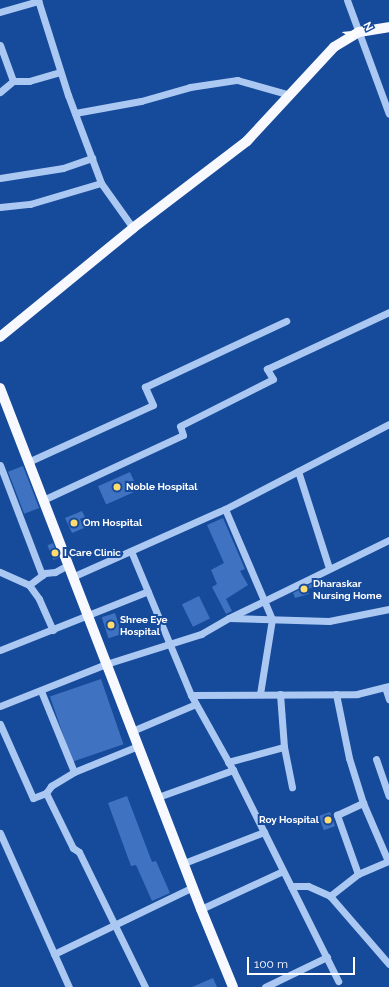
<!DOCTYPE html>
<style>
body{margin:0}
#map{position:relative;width:389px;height:987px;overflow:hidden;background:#164a9a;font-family:Raleway,sans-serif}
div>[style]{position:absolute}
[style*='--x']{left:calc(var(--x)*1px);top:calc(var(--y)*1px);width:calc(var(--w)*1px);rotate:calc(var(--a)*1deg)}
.building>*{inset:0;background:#3f73c1;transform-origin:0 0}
.minor>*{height:7px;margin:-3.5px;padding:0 3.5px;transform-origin:3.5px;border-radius:3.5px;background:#abc8f2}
.major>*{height:10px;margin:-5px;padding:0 5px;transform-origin:5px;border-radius:5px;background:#f7f9ff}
.dots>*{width:11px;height:11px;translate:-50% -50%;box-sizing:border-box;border:2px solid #164a9a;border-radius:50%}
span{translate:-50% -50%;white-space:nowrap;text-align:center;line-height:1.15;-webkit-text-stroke:4px #164a9a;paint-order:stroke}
.poi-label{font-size:10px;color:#fff;font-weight:700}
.left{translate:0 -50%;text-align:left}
.right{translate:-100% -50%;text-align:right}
.north{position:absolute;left:337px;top:12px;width:40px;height:40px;-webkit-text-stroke:3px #164a9a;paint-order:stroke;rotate:63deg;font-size:11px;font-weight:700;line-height:16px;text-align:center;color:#fff}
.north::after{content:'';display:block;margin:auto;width:14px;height:18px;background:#fff;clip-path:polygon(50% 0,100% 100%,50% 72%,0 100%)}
.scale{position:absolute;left:247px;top:957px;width:108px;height:18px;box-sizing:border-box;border:2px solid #fff;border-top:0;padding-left:5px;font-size:12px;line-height:14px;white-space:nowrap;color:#fff;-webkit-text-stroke:3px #164a9a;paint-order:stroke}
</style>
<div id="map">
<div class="building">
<i style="left:23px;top:466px;width:45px;height:16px;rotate:69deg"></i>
<i style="left:130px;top:472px;width:20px;height:35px;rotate:66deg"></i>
<i style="clip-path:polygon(82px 511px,85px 517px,80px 519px,84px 528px,72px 533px,65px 518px)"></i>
<i style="clip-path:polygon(223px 518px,245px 569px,240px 571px,248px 585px,226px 599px,232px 611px,226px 614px,212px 587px,217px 584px,211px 570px,224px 563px,207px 525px)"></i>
<i style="left:53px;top:543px;width:16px;height:6px;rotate:68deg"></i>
<i style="clip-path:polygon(313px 583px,315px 586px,307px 590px,309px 594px,295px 598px,293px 593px)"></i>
<i style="left:199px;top:596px;width:25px;height:19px;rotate:64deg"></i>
<i style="left:115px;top:613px;width:22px;height:14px;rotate:72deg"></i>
<i style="left:101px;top:679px;width:69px;height:54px;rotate:71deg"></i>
<i style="clip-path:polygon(127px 796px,152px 862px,156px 861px,170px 893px,152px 901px,136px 865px,131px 866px,108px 803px)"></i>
<i style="left:330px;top:812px;width:15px;height:12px;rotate:70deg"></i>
<i style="clip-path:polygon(213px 978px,217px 987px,192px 987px)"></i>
</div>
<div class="minor">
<i style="--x:38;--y:0;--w:100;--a:72.5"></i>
<i style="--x:68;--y:95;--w:94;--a:69.4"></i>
<i style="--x:101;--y:183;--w:55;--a:54.6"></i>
<i style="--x:347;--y:0;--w:121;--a:69.8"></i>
<i style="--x:0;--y:12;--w:40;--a:-16"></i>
<i style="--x:0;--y:45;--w:38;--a:70"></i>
<i style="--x:0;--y:92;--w:17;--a:-40"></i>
<i style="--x:13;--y:81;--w:16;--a:0"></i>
<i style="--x:29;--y:81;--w:32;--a:-16"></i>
<i style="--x:75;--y:113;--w:67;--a:-10.3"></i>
<i style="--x:141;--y:101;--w:51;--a:-15.9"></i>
<i style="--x:190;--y:87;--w:48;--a:-8.5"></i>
<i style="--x:237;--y:80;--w:55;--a:15.8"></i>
<i style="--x:0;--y:178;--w:64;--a:-9"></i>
<i style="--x:63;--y:168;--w:31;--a:-19"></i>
<i style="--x:0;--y:207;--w:30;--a:-6"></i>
<i style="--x:30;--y:204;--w:74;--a:-16.5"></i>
<i style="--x:28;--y:462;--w:137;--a:-24.5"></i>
<i style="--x:153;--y:405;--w:20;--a:-114"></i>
<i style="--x:145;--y:387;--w:156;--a:-25.1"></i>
<i style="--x:0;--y:465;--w:118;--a:69.1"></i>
<i style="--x:298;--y:471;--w:102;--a:72.3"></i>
<i style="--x:43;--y:500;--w:154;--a:-24.9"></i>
<i style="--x:183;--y:435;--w:9;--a:-108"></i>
<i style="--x:180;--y:426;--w:104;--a:-26.8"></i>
<i style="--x:273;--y:379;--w:12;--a:-121"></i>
<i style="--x:267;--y:369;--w:135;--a:-25"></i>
<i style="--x:225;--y:509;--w:120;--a:66.9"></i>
<i style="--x:272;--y:619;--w:76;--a:99.1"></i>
<i style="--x:131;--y:551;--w:156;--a:67.4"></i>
<i style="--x:191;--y:695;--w:86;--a:60.8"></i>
<i style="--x:233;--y:770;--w:236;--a:63.5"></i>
<i style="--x:0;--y:572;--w:32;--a:24"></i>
<i style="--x:29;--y:585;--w:17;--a:54"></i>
<i style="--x:39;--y:599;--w:34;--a:66"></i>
<i style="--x:72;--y:577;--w:167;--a:-24"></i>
<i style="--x:225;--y:509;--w:185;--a:-27.4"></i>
<i style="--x:29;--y:585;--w:20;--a:-37"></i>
<i style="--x:45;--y:573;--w:10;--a:-6"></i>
<i style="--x:55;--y:572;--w:15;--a:-28"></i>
<i style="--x:231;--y:617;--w:176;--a:-26"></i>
<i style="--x:0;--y:650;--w:159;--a:-21.7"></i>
<i style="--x:385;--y:687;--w:13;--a:72"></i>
<i style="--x:41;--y:691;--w:87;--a:67.8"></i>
<i style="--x:280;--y:694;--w:53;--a:85.7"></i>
<i style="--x:284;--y:747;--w:41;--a:78.7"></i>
<i style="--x:336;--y:694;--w:65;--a:78.5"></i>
<i style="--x:349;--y:758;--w:47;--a:72.7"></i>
<i style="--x:363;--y:803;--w:63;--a:66.7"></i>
<i style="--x:191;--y:695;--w:166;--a:-0.3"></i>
<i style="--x:357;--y:694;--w:33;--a:-14"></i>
<i style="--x:0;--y:706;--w:114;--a:-21.6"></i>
<i style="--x:106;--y:664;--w:100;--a:-17.5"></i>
<i style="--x:201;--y:634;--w:32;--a:-30"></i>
<i style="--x:229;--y:618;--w:100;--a:1.7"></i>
<i style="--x:329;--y:621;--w:61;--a:-11.3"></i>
<i style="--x:0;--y:724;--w:81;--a:66"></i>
<i style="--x:33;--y:798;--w:14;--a:-21"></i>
<i style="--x:46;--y:793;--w:9;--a:-54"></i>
<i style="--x:51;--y:786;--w:27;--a:-31"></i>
<i style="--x:74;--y:772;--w:69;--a:-22.1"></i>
<i style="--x:132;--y:731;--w:69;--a:-22.9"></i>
<i style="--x:376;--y:759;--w:39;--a:71"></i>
<i style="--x:228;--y:762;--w:58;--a:-15"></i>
<i style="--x:46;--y:793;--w:61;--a:63.9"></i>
<i style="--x:73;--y:848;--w:7;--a:34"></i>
<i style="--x:79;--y:852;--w:150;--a:63.9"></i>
<i style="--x:158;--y:797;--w:80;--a:-19.8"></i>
<i style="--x:0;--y:833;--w:169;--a:65.9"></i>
<i style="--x:184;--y:863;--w:86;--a:-21.2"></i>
<i style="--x:358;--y:874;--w:63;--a:-109.6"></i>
<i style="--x:337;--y:815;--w:29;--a:-25"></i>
<i style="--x:291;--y:886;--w:17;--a:0"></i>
<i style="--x:308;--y:886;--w:24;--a:24"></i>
<i style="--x:330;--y:896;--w:90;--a:49.1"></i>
<i style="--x:330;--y:896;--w:36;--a:-38"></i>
<i style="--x:358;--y:874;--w:34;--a:-23"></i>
<i style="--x:201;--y:909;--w:90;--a:-24.9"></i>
<i style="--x:54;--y:954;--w:154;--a:-25.7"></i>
<i style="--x:265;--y:987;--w:69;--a:-25.8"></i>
</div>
<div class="major">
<i style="--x:0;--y:337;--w:172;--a:-39.3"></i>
<i style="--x:133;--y:228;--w:143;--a:-37.3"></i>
<i style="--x:247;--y:141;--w:128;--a:-47.2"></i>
<i style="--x:334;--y:47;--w:29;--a:-31"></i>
<i style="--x:359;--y:32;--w:30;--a:-9"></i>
<i style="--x:0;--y:388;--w:558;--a:68.9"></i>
<i style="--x:201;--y:909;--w:84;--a:67.7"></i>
</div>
<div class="dots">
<i style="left:117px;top:487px;background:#ffdc6d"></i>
<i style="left:74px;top:523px;background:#ffdc6d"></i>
<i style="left:55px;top:553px;background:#ffdc6d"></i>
<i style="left:304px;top:589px;background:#ffdc6d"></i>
<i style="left:111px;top:625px;background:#ffdc6d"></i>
<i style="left:328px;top:820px;background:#ffdc6d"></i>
</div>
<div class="poi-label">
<span class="left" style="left:126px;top:487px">Noble Hospital</span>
<span class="left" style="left:83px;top:523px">Om Hospital</span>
<span class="left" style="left:64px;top:553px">I Care Clinic</span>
<span class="left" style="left:313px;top:589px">Dharaskar<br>Nursing Home</span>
<span class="left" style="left:120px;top:625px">Shree Eye<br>Hospital</span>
<span class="right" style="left:319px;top:820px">Roy Hospital</span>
</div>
<div class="north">N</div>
<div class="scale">100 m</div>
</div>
